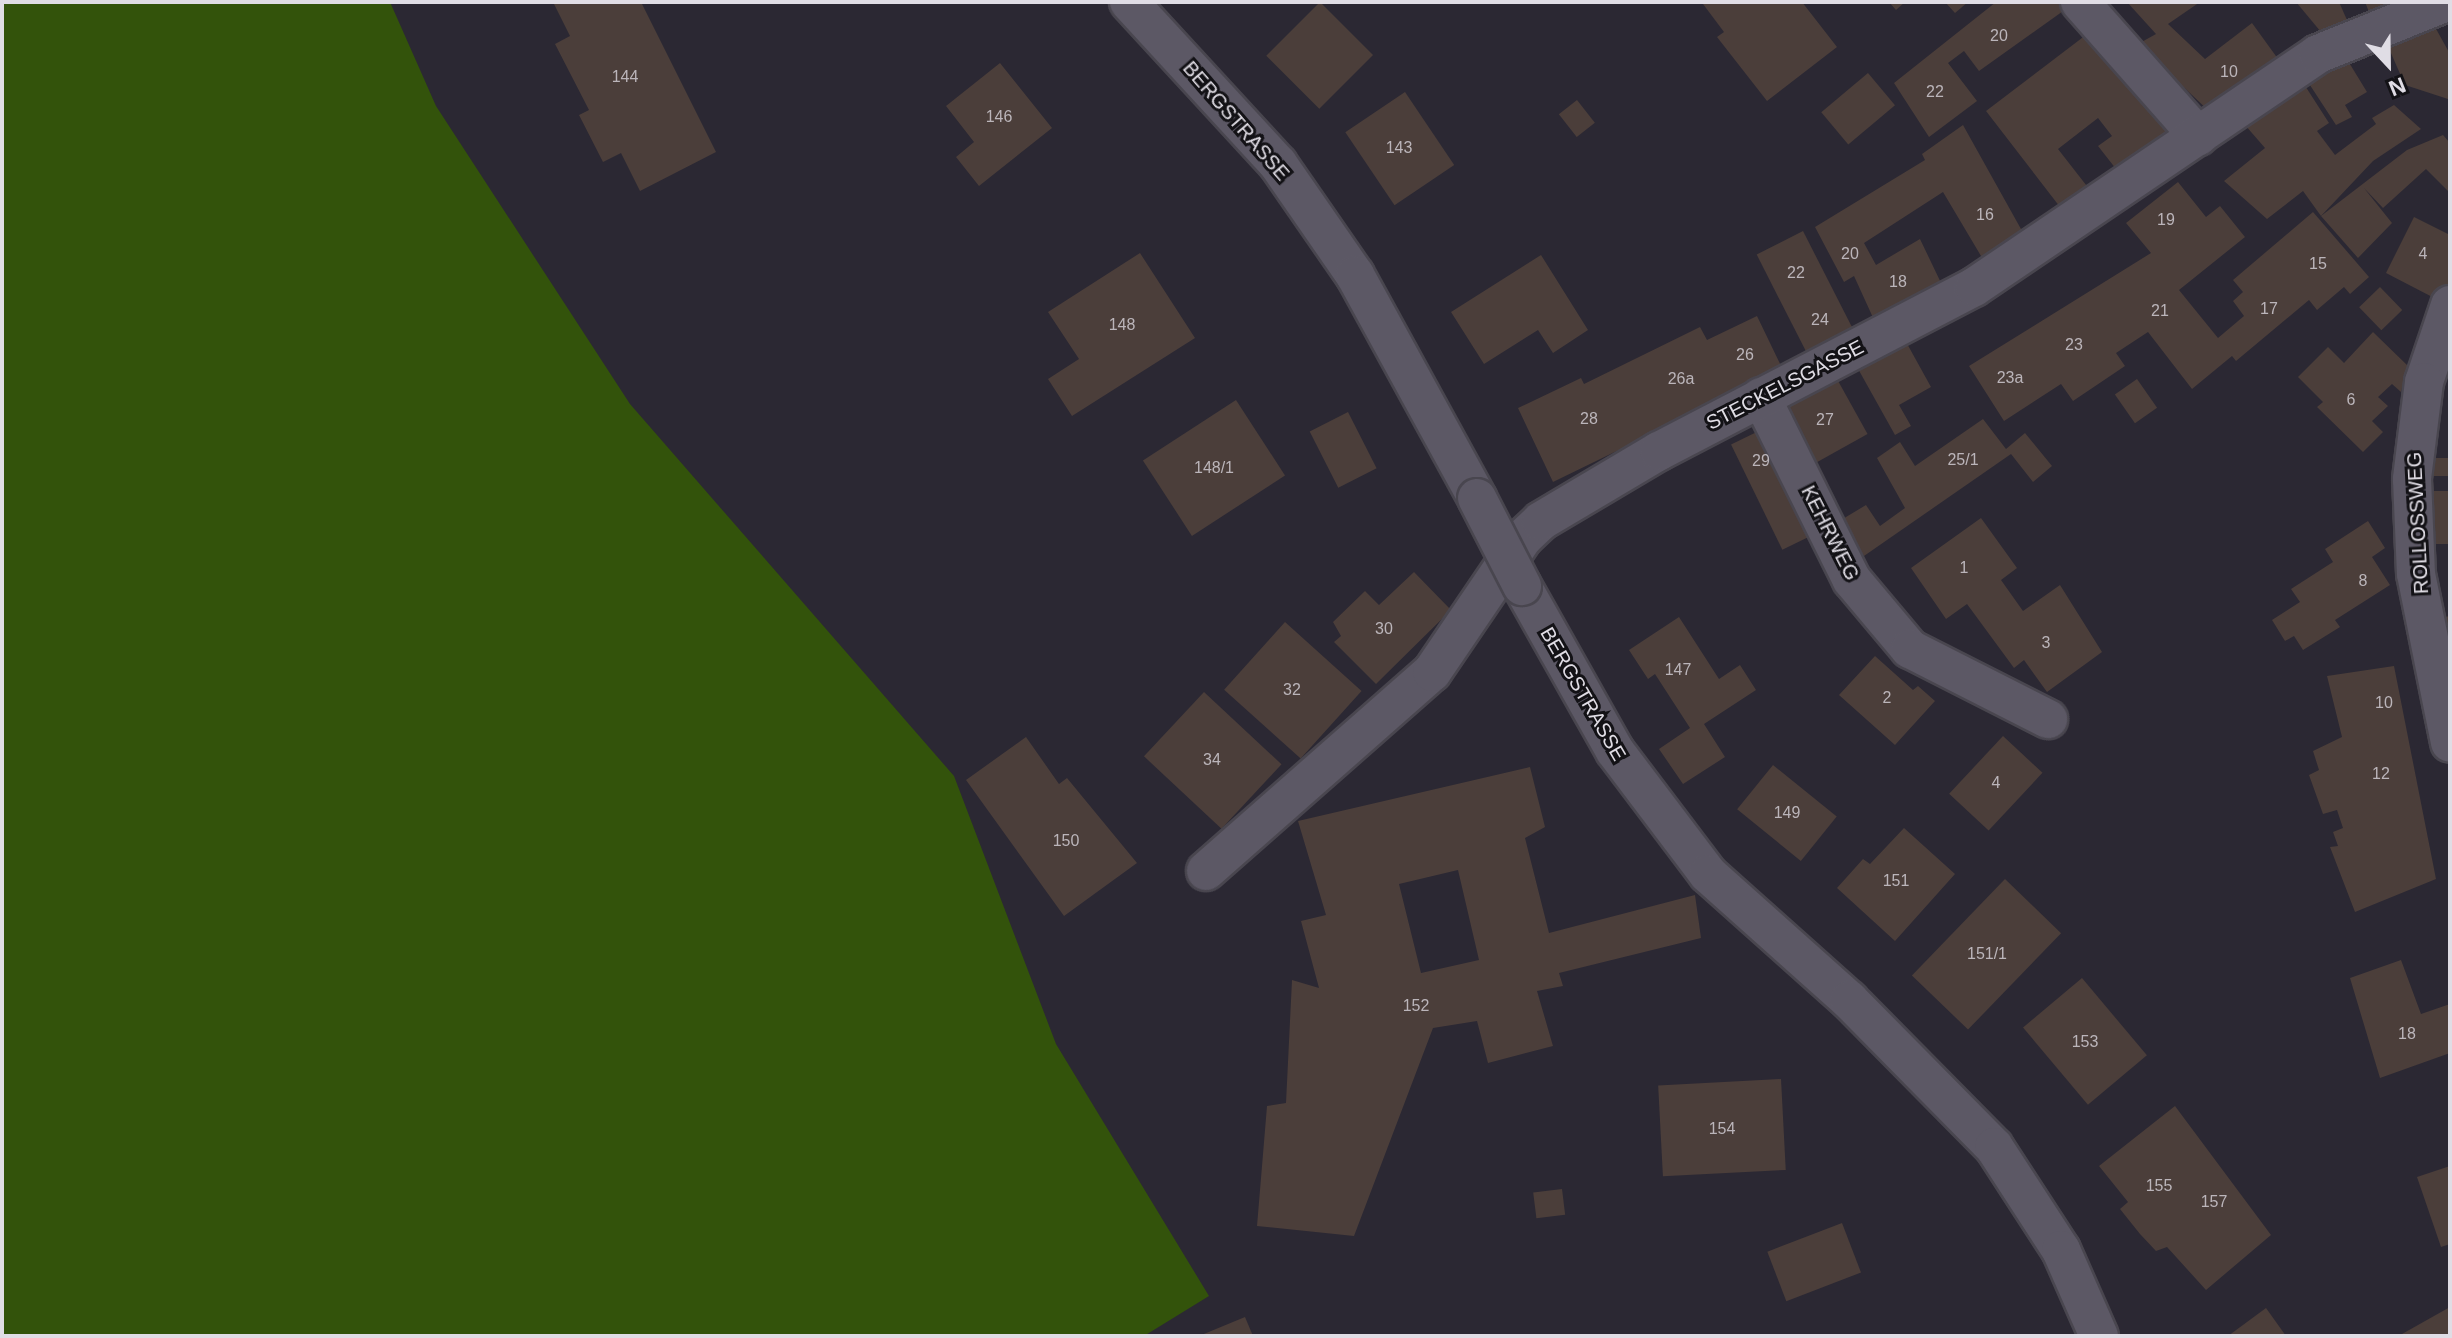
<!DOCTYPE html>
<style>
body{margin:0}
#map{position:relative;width:2452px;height:1338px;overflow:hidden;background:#2b2833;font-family:Helvetica,sans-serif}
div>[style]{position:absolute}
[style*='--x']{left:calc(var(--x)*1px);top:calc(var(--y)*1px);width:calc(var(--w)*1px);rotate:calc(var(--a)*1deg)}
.green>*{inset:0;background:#33530b}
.building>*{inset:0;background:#4b3e3a;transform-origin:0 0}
.roads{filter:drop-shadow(2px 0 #49464f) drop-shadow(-2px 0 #49464f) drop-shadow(0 2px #49464f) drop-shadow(0 -2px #49464f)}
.minor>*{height:38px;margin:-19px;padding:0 19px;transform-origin:19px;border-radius:19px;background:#5c5865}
.bridges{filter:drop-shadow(2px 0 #49464f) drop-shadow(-2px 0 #49464f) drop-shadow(0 2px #49464f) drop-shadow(0 -2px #49464f)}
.minor-bridge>*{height:38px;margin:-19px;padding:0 19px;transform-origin:19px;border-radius:19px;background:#5c5865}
span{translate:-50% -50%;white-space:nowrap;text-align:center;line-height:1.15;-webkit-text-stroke:6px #131216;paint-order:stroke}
.number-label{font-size:16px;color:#bbb5ba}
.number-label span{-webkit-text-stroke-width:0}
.street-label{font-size:20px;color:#e0dde5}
.frame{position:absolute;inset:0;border:4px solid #e0dde5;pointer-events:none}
.north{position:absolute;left:2348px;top:24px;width:80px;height:80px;-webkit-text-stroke:6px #131216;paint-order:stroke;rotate:158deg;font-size:22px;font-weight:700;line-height:32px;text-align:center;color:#e0dde5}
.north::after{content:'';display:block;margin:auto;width:28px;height:36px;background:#e0dde5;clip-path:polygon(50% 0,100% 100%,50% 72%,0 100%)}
</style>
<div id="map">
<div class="green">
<i style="clip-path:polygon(2px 2px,390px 2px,436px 106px,630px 404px,954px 776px,1056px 1044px,1209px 1296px,1144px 1336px,2px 1336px)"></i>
</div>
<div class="building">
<i style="clip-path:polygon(553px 2px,641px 2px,716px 152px,640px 191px,621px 153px,603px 162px,579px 115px,589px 110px,555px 44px,570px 36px)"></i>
<i style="left:1320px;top:2px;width:75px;height:76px;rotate:45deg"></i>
<i style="clip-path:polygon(1706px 2px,1802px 2px,1837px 47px,1767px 101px,1717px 37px,1724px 32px,1703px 4px)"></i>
<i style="clip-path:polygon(1889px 2px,1905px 2px,1896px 10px)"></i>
<i style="clip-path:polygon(1945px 2px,1968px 2px,1955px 13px)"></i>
<i style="clip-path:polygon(1996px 2px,2060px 2px,2066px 9px,1979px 71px,1964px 51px,1948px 63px,1977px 101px,1929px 137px,1894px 83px)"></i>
<i style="clip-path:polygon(2127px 2px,2200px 2px,2168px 24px,2205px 59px,2252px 23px,2281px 63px,2211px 113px,2138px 44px,2156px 34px)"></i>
<i style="clip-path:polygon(2296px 2px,2339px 2px,2347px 20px,2321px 32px)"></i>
<i style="clip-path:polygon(2365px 2px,2406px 2px,2371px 17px)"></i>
<i style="clip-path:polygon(2430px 18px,2450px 54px,2448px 99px,2405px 85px,2383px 35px)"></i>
<i style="clip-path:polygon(2099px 25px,2186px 137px,2127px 183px,2098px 146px,2112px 136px,2098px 118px,2058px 149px,2097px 199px,2070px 220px,1986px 111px)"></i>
<i style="clip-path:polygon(2345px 56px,2367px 92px,2345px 105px,2352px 117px,2336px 125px,2306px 79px)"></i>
<i style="clip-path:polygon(1000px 63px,1052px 128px,979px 186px,956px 157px,974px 142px,946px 106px)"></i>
<i style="left:1868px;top:73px;width:42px;height:61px;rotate:50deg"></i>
<i style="clip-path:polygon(2302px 81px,2329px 123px,2317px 131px,2335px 155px,2376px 124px,2372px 118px,2394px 105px,2421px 129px,2373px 161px,2321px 216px,2303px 191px,2267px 219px,2224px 181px,2265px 148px,2245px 125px)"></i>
<i style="left:1405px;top:92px;width:88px;height:72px;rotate:56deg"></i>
<i style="left:1577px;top:100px;width:29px;height:23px;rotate:52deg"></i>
<i style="clip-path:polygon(1963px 125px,2026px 238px,1984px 261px,1943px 192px,1864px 243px,1876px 265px,1920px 239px,1943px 287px,1875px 322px,1854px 276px,1844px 282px,1815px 227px,1925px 160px,1922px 154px)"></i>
<i style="clip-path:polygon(2443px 135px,2450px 143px,2450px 193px,2426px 169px,2383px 208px,2364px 188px,2392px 223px,2358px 258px,2321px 216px,2407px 150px)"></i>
<i style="clip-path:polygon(2178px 182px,2206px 217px,2220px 206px,2245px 237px,2179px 290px,2218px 338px,2244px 316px,2233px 301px,2243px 292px,2233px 280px,2313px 212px,2369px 277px,2350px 294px,2344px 287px,2317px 310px,2309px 300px,2236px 361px,2232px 356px,2192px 389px,2148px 332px,2116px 353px,2125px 366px,2073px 401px,2061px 384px,2004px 421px,1969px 366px,2151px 253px,2126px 223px)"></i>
<i style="clip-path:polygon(2414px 217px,2450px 235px,2450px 282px,2440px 301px,2386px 273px)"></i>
<i style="left:1803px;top:231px;width:110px;height:52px;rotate:63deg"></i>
<i style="clip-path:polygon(1140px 253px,1195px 338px,1072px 416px,1048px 379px,1079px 359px,1048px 312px)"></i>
<i style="clip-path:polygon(1541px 255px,1588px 330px,1553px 353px,1538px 330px,1484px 364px,1451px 312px)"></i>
<i style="left:2380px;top:287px;width:32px;height:29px;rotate:46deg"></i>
<i style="clip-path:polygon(1757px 316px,1783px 370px,1553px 482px,1518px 408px,1581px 378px,1584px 384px,1700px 327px,1707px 340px)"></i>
<i style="clip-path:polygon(2373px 332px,2408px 366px,2401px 392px,2392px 384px,2378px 397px,2388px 406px,2372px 421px,2383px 432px,2363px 452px,2317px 407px,2323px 402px,2298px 377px,2328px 347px,2344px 363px)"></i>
<i style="clip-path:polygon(1905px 340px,1931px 387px,1899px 405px,1911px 426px,1895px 435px,1857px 367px)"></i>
<i style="left:1837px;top:379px;width:63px;height:61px;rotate:61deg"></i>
<i style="left:2137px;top:379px;width:35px;height:27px;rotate:55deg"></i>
<i style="left:1236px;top:400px;width:90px;height:111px;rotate:57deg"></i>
<i style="left:1348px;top:412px;width:63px;height:43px;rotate:63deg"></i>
<i style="clip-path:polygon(1983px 419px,2006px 449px,2025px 433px,2052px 466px,2033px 482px,2011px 454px,1864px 556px,1841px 520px,1866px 505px,1880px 526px,1905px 508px,1877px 458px,1900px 442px,1915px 466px)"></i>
<i style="left:1767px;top:427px;width:117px;height:40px;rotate:64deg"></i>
<i style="left:2430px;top:458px;width:20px;height:18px"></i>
<i style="left:2450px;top:491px;width:53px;height:25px;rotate:90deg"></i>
<i style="clip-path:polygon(1981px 518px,2017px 568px,2001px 580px,2023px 611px,2060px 585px,2102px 652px,2047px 692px,2024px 660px,2014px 668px,1967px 604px,1946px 619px,1911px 568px)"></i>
<i style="clip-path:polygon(2368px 521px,2385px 548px,2372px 557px,2390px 585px,2335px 620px,2340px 627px,2303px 650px,2294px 636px,2285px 641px,2272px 620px,2300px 602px,2291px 589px,2333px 562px,2325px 549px)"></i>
<i style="clip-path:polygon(1414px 572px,1451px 610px,1376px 684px,1334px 642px,1341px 636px,1333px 622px,1365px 591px,1379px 605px)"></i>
<i style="clip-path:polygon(2450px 616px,2450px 665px,2439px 618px)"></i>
<i style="clip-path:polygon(1679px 617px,1719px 679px,1740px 665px,1756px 690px,1704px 724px,1725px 757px,1683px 784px,1659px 749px,1690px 728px,1655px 674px,1648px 679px,1629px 650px)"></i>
<i style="left:1285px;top:622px;width:103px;height:91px;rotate:42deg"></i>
<i style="clip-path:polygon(1875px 656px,1913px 690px,1918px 686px,1935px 701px,1895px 745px,1839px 695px)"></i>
<i style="clip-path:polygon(2394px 666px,2436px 879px,2355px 912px,2330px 847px,2338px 846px,2333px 832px,2343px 828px,2337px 810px,2323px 814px,2309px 775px,2319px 770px,2313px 751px,2342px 737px,2327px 676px)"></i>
<i style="left:1204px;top:692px;width:106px;height:88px;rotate:43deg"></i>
<i style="left:2003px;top:736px;width:54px;height:79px;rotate:43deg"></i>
<i style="clip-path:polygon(1026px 737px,1059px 784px,1067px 778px,1137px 863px,1064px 916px,966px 780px)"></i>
<i style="left:1773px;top:765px;width:82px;height:57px;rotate:39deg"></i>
<i style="clip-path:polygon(evenodd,1530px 767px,1545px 827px,1525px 838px,1549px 933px,1695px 895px,1701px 938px,1559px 973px,1563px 986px,1537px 991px,1553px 1046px,1488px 1063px,1477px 1021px,1433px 1028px,1354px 1236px,1257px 1226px,1267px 1106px,1286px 1103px,1292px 980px,1319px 988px,1301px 921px,1326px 915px,1298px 821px,1530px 767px,1458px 870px,1479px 960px,1421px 973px,1399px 884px,1458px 870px)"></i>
<i style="clip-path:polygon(1904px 828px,1955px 874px,1895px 941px,1837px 888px,1863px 859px,1870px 864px)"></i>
<i style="left:2005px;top:879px;width:78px;height:134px;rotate:44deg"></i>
<i style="clip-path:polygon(2401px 960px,2421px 1014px,2450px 1004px,2450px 1053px,2380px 1078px,2350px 978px)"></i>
<i style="left:2082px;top:978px;width:101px;height:77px;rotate:50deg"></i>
<i style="left:1781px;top:1079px;width:91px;height:123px;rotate:87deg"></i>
<i style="clip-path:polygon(2175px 1106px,2271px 1235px,2206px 1290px,2167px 1247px,2156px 1251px,2140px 1234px,2120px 1209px,2128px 1202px,2099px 1166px)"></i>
<i style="clip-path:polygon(2450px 1166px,2450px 1244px,2441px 1247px,2417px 1177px)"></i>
<i style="left:1562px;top:1189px;width:26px;height:29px;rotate:83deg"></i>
<i style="left:1842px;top:1223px;width:53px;height:80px;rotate:69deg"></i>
<i style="clip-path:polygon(2450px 1307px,2450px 1336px,2403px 1336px,2402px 1334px)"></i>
<i style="clip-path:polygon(2266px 1308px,2286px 1336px,2228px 1336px)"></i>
<i style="clip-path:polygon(1245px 1317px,1253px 1336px,1199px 1336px)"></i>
</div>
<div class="roads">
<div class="minor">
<i style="--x:1129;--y:2;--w:220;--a:47.4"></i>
<i style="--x:1278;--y:164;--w:135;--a:55.3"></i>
<i style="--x:1355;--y:275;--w:254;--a:61.3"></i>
<i style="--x:2080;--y:2;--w:179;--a:48.6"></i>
<i style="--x:2450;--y:305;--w:81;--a:108.7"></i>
<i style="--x:2424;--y:382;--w:98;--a:97.1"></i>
<i style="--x:2412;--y:479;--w:95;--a:87.6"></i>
<i style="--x:2416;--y:574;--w:172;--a:78.6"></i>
<i style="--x:1761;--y:397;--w:204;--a:63.6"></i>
<i style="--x:1852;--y:580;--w:90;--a:50"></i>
<i style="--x:1910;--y:649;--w:155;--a:26.9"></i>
<i style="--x:1522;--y:586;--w:189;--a:60.6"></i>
<i style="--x:1615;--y:751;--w:154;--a:52.9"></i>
<i style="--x:1708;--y:874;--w:189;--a:41.8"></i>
<i style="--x:1849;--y:1000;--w:206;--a:45.4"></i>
<i style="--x:1994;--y:1147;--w:123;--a:57"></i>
<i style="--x:2061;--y:1250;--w:94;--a:66.2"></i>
<i style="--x:1206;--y:871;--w:301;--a:-41.4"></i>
<i style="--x:1432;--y:672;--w:162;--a:-55.8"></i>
<i style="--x:1523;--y:538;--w:25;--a:-43"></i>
<i style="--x:1541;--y:521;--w:137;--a:-30.7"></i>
<i style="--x:1659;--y:451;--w:355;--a:-27.5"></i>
<i style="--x:1974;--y:287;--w:415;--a:-34.1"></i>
<i style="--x:2318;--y:54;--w:139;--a:-22"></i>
</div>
</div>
<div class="bridges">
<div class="minor-bridge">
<i style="--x:1477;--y:498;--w:99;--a:62.9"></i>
</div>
</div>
<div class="number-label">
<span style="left:1999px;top:36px">20</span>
<span style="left:2229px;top:72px">10</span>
<span style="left:625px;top:77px">144</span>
<span style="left:1935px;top:92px">22</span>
<span style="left:999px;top:117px">146</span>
<span style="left:1399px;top:148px">143</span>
<span style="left:1985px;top:215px">16</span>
<span style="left:2166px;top:220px">19</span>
<span style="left:1850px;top:254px">20</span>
<span style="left:2423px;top:254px">4</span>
<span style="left:2318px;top:264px">15</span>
<span style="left:1796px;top:273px">22</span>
<span style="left:1898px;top:282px">18</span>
<span style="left:2269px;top:309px">17</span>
<span style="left:2160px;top:311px">21</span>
<span style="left:1820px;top:320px">24</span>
<span style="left:1122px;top:325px">148</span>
<span style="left:2074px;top:345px">23</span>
<span style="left:1745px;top:355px">26</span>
<span style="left:2010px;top:378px">23a</span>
<span style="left:1681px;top:379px">26a</span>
<span style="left:2351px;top:400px">6</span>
<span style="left:1589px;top:419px">28</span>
<span style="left:1825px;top:420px">27</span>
<span style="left:1963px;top:460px">25/1</span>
<span style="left:1761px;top:461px">29</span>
<span style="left:1214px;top:468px">148/1</span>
<span style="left:1964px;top:568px">1</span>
<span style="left:2363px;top:581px">8</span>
<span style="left:1384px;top:629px">30</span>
<span style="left:2046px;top:643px">3</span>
<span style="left:1678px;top:670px">147</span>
<span style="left:1292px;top:690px">32</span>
<span style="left:1887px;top:698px">2</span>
<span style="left:2384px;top:703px">10</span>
<span style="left:1212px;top:760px">34</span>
<span style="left:2381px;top:774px">12</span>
<span style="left:1996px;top:783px">4</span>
<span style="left:1787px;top:813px">149</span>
<span style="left:1066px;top:841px">150</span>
<span style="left:1896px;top:881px">151</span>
<span style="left:1987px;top:954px">151/1</span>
<span style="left:1416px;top:1006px">152</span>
<span style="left:2407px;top:1034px">18</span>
<span style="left:2085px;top:1042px">153</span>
<span style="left:1722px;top:1129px">154</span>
<span style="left:2159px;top:1186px">155</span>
<span style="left:2214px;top:1202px">157</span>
</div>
<div class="street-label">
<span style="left:1236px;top:121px;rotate:49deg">BERGSTRASSE</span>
<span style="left:1785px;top:385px;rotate:-27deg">STECKELSGASSE</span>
<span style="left:2418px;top:523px;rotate:-93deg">ROLLOSSWEG</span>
<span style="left:1830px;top:533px;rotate:63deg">KEHRWEG</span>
<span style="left:1583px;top:694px;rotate:60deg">BERGSTRASSE</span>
</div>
<div class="frame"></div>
<div class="north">N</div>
</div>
